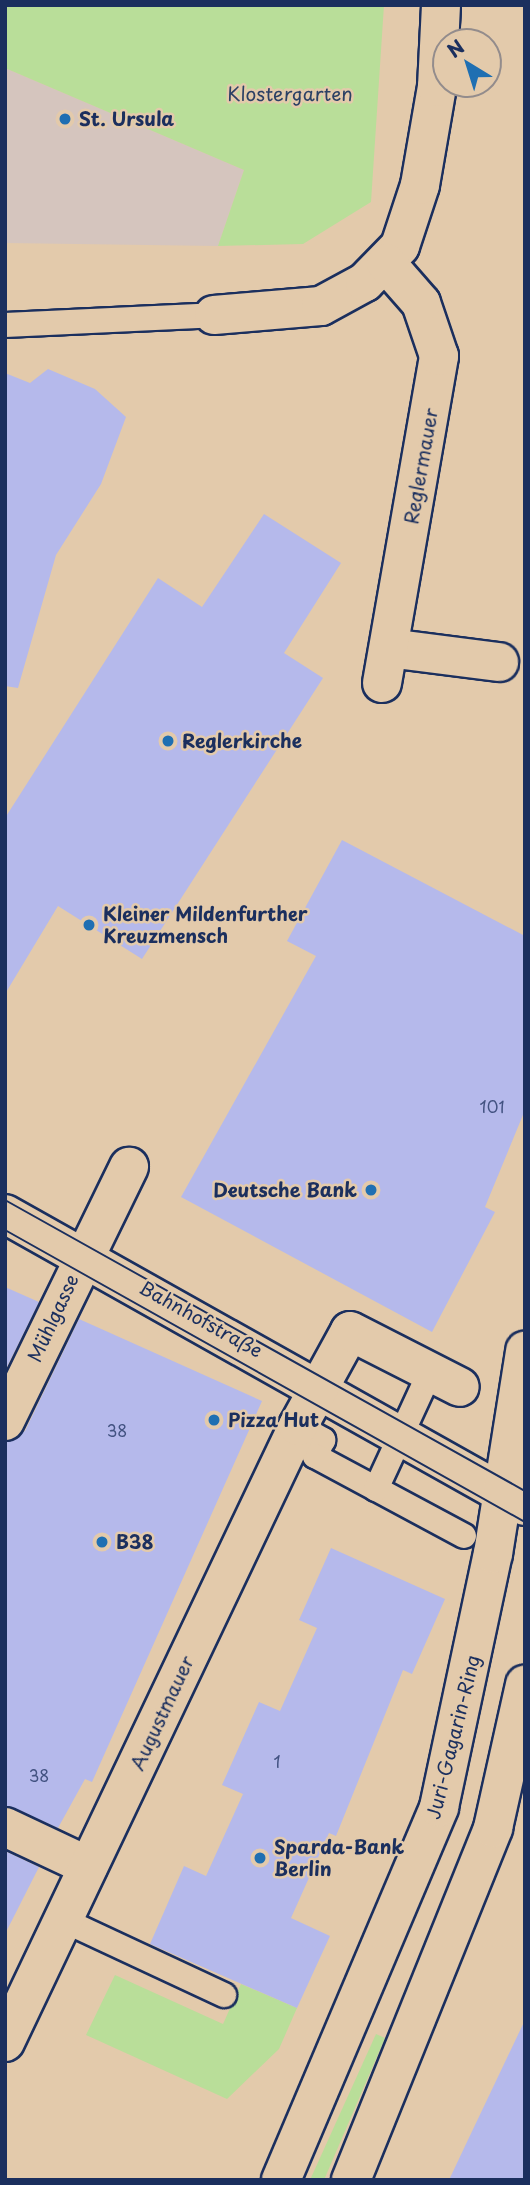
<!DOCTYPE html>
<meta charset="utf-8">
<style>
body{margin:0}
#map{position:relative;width:530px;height:2185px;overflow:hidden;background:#e3caab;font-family:"Playpen Sans",sans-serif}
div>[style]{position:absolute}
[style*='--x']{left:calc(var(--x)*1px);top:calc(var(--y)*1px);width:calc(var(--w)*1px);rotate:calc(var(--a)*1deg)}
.built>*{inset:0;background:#d5c5be}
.green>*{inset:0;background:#b9de99}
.building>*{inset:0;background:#b5b9eb}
.roads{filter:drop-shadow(2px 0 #1b2f5e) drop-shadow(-2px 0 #1b2f5e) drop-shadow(0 2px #1b2f5e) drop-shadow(0 -2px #1b2f5e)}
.lane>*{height:24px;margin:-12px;padding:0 12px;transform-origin:12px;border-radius:12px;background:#e3caab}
.street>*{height:38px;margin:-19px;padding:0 19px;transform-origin:19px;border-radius:19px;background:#e3caab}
.secondary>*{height:38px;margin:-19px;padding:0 19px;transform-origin:19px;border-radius:19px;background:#e3caab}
.tram>*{height:2px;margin:-1px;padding:0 1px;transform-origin:1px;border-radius:1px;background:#1b2f5e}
.dots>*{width:19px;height:19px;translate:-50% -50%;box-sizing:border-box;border:4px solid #e3caab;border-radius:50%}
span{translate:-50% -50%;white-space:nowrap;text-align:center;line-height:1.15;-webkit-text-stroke:5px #e3caab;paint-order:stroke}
.number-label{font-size:16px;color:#425281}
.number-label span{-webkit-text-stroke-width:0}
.park-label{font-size:19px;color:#2b4064}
.poi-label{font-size:19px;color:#1b2f5e;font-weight:700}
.left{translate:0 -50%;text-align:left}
.right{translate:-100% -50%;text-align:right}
.street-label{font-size:19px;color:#1b2f5e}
.frame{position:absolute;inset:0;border:7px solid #1b2f5e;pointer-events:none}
.north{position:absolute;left:432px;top:28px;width:70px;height:70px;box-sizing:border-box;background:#e3caab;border:2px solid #938c8c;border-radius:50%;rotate:322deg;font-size:19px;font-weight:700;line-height:28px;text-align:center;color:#1b2f5e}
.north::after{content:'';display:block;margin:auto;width:24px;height:32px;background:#1f6fb2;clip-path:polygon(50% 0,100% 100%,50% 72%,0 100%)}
</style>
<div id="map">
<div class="built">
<i style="clip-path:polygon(5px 68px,244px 170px,218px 246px,5px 243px)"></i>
</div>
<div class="green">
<i style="clip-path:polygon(5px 5px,384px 5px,371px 202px,303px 244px,218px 246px,244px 170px,5px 68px)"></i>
<i style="clip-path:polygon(115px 1975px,223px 2024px,241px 1984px,297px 2008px,279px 2049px,227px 2099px,86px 2035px)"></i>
<i style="clip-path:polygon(376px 2034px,385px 2038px,324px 2180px,310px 2180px)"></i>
</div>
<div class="building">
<i style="clip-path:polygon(48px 369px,95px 389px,126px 417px,101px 484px,56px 555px,18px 688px,5px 686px,5px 373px,30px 383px)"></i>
<i style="clip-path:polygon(264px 514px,341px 563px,284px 653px,323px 678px,142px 959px,58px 906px,5px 994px,5px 818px,158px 578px,202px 607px)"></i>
<i style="clip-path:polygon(342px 840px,525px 936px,525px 1110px,485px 1207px,495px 1212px,432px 1332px,181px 1197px,316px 956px,287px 941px)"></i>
<i style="clip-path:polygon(5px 1287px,39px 1302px,5px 1371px)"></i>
<i style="clip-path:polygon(79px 1319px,262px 1401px,92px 1782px,85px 1779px,58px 1828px,5px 1805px,5px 1443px,25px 1431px)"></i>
<i style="clip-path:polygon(331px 1548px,445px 1599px,412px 1674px,403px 1670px,336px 1836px,329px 1833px,291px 1918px,330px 1936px,297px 2008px,150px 1944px,184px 1866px,206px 1876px,243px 1794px,222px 1785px,259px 1702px,280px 1711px,317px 1628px,299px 1620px)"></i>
<i style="clip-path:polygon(5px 1851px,39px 1867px,5px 1934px)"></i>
<i style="clip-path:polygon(525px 2020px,525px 2180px,449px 2180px,466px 2144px)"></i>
</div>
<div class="roads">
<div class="lane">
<i style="--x:5;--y:325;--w:209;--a:-2.7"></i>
<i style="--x:298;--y:1426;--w:29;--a:29"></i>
<i style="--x:323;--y:1440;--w:18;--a:117"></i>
<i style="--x:315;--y:1456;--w:169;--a:28.2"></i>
<i style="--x:376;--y:1489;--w:129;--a:-65.2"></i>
<i style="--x:61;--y:1919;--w:180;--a:25"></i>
</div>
<div class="street">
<i style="--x:214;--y:315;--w:107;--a:-4.8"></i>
<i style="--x:321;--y:306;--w:50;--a:-28.6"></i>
<i style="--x:365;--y:282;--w:50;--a:-45.8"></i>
<i style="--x:400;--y:246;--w:64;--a:-71.8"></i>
<i style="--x:420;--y:185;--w:99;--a:-80.2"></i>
<i style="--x:437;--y:87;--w:82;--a:-87.2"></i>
<i style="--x:389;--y:648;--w:111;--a:7.3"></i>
<i style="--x:382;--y:683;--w:332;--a:-80.1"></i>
<i style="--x:439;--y:356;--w:56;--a:-108.8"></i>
<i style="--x:421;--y:303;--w:53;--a:-131.2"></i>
<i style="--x:5;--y:1214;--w:596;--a:29.32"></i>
<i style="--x:5;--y:1421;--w:283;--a:-64"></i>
<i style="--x:5;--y:1827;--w:92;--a:25.2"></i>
<i style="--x:5;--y:2042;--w:682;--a:-64.56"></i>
<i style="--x:298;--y:1426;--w:108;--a:-61.3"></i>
<i style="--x:350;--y:1331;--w:123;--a:27"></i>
</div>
<div class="secondary">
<i style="--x:281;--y:2180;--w:405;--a:-67"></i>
<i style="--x:439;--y:1807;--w:259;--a:-78"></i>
<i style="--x:493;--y:1554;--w:206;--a:-81"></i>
<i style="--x:351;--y:2180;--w:380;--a:-68"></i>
<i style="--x:493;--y:1828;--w:147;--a:-77.4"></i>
</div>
</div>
<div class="tram">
<i style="--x:5;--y:1200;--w:596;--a:29.23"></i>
<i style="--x:5;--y:1230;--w:596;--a:29.32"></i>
</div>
<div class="dots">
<i style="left:65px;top:119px;background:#1f6fb2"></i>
<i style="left:168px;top:741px;background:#1f6fb2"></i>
<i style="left:89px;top:925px;background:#1f6fb2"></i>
<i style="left:371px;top:1190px;background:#1f6fb2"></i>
<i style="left:214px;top:1420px;background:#1f6fb2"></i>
<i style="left:102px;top:1542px;background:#1f6fb2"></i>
<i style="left:260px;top:1858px;background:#1f6fb2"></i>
</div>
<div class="number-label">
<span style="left:492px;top:1106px">101</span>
<span style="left:117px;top:1430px">38</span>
<span style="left:277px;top:1761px">1</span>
<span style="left:39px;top:1775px">38</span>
</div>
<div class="park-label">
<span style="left:290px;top:94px">Klostergarten</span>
</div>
<div class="poi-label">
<span class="left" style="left:79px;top:119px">St. Ursula</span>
<span class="left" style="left:182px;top:741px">Reglerkirche</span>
<span class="left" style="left:103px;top:925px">Kleiner Mildenfurther<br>Kreuzmensch</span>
<span class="right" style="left:357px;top:1190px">Deutsche Bank</span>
<span class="left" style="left:228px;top:1420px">Pizza Hut</span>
<span class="left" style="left:116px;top:1542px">B38</span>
<span class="left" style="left:274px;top:1858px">Sparda-Bank<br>Berlin</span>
</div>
<div class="street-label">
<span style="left:421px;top:466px;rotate:-80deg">Reglermauer</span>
<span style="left:53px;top:1318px;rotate:-65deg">Mühlgasse</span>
<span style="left:201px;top:1319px;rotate:29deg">Bahnhofstraße</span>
<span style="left:162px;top:1713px;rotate:-65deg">Augustmauer</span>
<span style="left:453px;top:1737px;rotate:-76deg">Juri-Gagarin-Ring</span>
</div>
<div class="frame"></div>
<div class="north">N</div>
</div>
